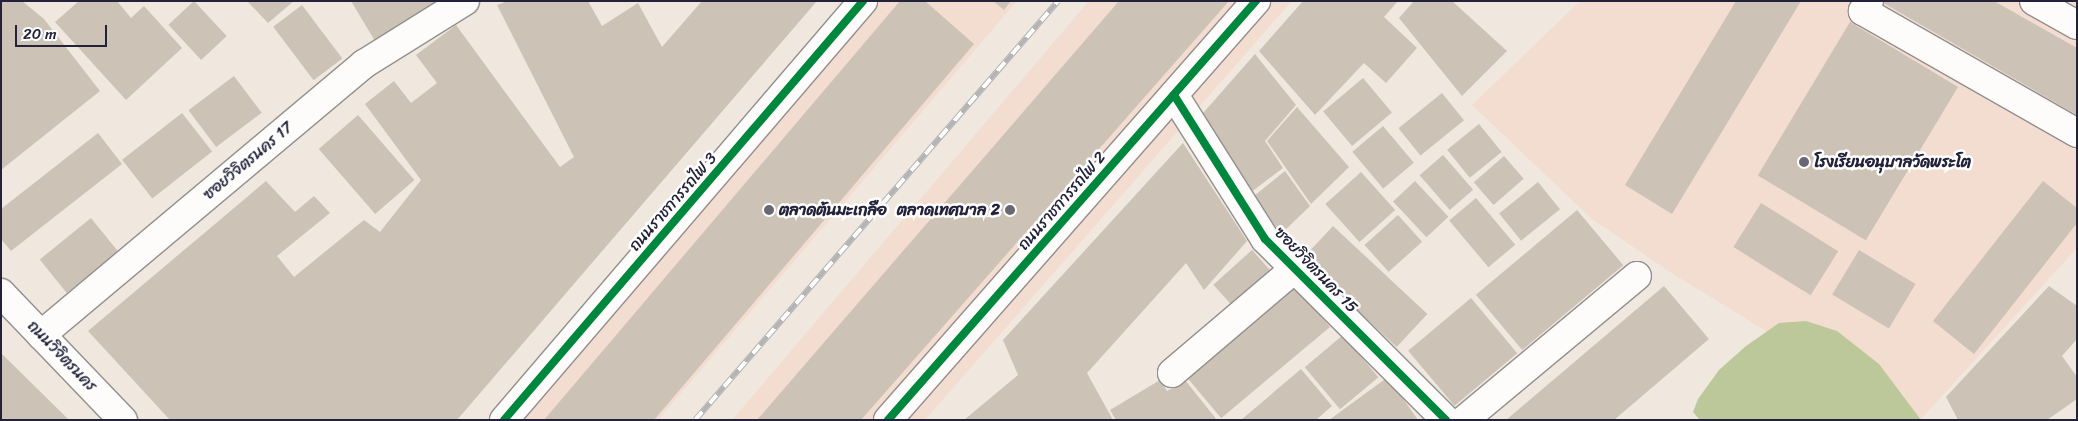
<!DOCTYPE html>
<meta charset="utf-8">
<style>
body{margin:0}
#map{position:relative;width:2078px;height:421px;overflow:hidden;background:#f0e8de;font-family:Sriracha,"Playpen Sans Thai",sans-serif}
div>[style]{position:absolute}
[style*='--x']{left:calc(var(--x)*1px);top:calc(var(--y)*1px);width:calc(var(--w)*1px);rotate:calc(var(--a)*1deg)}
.built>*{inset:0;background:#f3dcd0}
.forest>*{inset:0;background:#bcc899}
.building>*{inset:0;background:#ccc2b6;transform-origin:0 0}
.roads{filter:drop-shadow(1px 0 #938f8e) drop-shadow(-1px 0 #938f8e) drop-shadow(0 1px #938f8e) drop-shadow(0 -1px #938f8e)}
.minor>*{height:28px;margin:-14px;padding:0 14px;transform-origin:14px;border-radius:14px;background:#fdfcfa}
.major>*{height:28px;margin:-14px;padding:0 14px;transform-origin:14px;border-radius:14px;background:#fdfcfa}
.rail>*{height:5.5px;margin-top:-2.75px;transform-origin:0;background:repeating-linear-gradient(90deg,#fff 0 11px,#b4b3b5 0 22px);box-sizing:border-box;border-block:1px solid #b4b3b5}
.cycleway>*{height:8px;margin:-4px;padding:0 4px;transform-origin:4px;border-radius:4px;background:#00873e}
.dots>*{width:14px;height:14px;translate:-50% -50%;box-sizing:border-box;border:2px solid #fff;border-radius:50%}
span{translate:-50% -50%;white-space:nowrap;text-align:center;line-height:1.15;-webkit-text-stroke:5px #fff;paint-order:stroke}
.street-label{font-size:16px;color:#22223b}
.poi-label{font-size:16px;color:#22223b;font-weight:700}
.left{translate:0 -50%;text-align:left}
.right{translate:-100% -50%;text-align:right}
.frame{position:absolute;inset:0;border:2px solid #22223b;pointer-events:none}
.scale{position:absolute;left:15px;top:25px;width:92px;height:22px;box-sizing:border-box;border:2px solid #22223b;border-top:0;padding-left:6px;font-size:15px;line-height:18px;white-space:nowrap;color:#22223b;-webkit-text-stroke:4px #fff;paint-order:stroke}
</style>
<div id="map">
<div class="built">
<i style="clip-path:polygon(880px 1px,1017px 1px,658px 420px,521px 420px)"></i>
<i style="clip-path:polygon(1089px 1px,1292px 1px,925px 420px,732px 420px)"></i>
<i style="clip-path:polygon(1580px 1px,2077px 1px,2077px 248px,1920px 420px,1910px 420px,1670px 272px,1592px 219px,1472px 105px)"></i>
</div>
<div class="forest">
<i style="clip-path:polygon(1806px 321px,1837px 331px,1879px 364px,1921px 420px,1700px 420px,1693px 412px,1698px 399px,1719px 370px,1746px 346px,1779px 323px)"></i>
</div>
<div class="building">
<i style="clip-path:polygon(1px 1px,22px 1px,44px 19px,100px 91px,1px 170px)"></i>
<i style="clip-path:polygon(79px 1px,117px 1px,131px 18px,144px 6px,182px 48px,126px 100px,55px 22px)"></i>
<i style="left:194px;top:1px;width:48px;height:35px;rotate:47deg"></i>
<i style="clip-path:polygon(247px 1px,294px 1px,268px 23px)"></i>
<i style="clip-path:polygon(351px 1px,441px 1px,375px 41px)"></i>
<i style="clip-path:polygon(508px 1px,588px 1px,602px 26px,638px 3px,662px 47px,702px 1px,817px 1px,457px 420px,170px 420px,88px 331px,266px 181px,295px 212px,314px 196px,330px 213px,277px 256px,294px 277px,364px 220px,380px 232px,421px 180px,365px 104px,394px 81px,411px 103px,437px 83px,416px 55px,456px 25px,560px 167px,574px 157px,497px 5px)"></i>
<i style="clip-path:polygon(900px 1px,925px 1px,974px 44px,654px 420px,544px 420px)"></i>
<i style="clip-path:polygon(993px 1px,1011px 1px,1004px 10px)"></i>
<i style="clip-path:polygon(1119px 1px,1229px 1px,861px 420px,757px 420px)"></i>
<i style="clip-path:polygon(1303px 1px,1398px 1px,1384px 17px,1417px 48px,1386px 83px,1364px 63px,1315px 115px,1259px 51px)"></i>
<i style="clip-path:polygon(1414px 1px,1452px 1px,1507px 51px,1462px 96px,1399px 18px)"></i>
<i style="clip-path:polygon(1736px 1px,1801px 1px,1672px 214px,1625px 185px)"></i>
<i style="clip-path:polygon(1880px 1px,1994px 1px,2077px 48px,2077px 115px)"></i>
<i style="left:302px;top:5px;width:67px;height:36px;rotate:53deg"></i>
<i style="left:1850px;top:22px;width:126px;height:179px;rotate:31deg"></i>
<i style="clip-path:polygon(1255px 54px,1296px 105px,1265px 141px,1283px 168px,1250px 193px,1197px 120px)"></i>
<i style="left:234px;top:76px;width:46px;height:57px;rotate:53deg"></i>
<i style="left:1363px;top:78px;width:45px;height:52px;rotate:50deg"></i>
<i style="left:1442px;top:93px;width:35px;height:56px;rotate:51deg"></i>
<i style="clip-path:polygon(1297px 107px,1349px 167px,1311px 204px,1267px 141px)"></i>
<i style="left:182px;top:113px;width:49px;height:76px;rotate:52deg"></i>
<i style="left:358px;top:115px;width:86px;height:52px;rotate:49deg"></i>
<i style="left:1479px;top:124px;width:36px;height:41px;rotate:51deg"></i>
<i style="left:1383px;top:126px;width:48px;height:40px;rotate:50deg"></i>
<i style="clip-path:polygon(98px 133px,122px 164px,11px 251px,1px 239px,1px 209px)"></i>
<i style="clip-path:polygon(1183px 143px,1247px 241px,1204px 290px,1186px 263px,1087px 373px,1113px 420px,964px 420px,1018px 375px,1003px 340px)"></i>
<i style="left:1443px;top:155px;width:46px;height:31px;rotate:49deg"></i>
<i style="left:1504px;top:156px;width:30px;height:40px;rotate:49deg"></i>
<i style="clip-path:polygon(1285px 171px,1310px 206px,1281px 234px,1254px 196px)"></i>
<i style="left:1361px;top:172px;width:51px;height:48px;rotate:48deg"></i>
<i style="left:1415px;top:181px;width:49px;height:30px;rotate:47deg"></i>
<i style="clip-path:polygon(2043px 181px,2077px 208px,2077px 223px,1974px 354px,1933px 321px)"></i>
<i style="left:1538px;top:182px;width:35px;height:50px;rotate:51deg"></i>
<i style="left:1476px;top:198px;width:61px;height:35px;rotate:50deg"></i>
<i style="left:1761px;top:203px;width:91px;height:52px;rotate:32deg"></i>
<i style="left:1577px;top:210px;width:72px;height:132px;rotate:50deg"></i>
<i style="left:1398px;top:215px;width:36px;height:45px;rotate:48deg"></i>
<i style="left:91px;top:218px;width:43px;height:66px;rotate:51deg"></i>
<i style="left:1333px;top:226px;width:129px;height:45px;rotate:43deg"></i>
<i style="left:1252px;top:250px;width:31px;height:52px;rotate:48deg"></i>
<i style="left:1859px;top:250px;width:66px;height:52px;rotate:31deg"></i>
<i style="left:1294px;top:284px;width:56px;height:142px;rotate:50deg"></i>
<i style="clip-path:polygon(1664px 286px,1709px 339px,1614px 420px,1506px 420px)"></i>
<i style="clip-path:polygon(2049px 286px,2077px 306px,2077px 339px,2062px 356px,2077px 377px,2077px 399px,2047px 420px,1958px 420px,1946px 397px)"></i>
<i style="left:1471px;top:298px;width:72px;height:82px;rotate:50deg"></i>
<i style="left:1343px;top:335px;width:55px;height:50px;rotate:50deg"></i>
<i style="clip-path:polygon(1px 353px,69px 420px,1px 420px)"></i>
<i style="clip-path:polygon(1301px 369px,1332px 406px,1316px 420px,1241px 420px)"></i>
<i style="clip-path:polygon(1388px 377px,1418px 420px,1329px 420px)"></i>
<i style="clip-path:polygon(1160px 380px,1167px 391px,1185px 380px,1217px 420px,1116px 420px,1110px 410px)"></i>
</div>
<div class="roads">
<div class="minor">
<i style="--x:1869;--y:1;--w:12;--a:121"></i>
<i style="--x:1863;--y:11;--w:246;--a:29.7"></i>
<i style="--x:2034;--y:1;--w:49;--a:29.2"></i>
<i style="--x:1174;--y:95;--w:170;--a:57.7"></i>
<i style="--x:1265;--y:239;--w:256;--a:45"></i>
<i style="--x:41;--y:335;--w:422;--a:-40"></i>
<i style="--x:364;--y:64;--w:119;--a:-32"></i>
<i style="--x:1172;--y:373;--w:160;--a:-40.4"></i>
<i style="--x:504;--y:420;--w:552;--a:-49.41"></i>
<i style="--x:888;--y:420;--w:558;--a:-48.71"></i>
<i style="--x:1464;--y:420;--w:225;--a:-39.8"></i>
</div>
<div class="major">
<i style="--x:1;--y:293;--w:176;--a:46.2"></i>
</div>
</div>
<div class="rail">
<i style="--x:695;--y:420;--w:554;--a:-49.1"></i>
</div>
<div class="cycleway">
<i style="--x:1174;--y:95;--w:170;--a:57.7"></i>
<i style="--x:1265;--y:239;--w:256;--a:45"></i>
<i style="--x:504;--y:420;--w:552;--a:-49.41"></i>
<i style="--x:888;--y:420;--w:558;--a:-48.71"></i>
</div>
<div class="dots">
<i style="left:1804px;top:162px;background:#6a6774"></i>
<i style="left:769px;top:210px;background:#6a6774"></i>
<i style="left:1010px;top:210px;background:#6a6774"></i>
</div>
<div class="street-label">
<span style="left:248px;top:161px;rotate:-40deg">ซอยวิจิตรนคร 17</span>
<span style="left:1062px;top:201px;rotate:-49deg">ถนนราชการรถไฟ 2</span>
<span style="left:673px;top:202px;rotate:-49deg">ถนนราชการรถไฟ 3</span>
<span style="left:1316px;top:270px;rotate:46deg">ซอยวิจิตรนคร 15</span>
<span style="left:62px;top:356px;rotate:46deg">ถนนวิจิตรนคร</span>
</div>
<div class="poi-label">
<span class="left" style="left:1814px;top:162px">โรงเรียนอนุบาลวัดพระโต</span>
<span class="left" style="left:779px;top:210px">ตลาดต้นมะเกลือ</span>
<span class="right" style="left:1000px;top:210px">ตลาดเทศบาล 2</span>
</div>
<div class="frame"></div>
<div class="scale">20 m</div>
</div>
